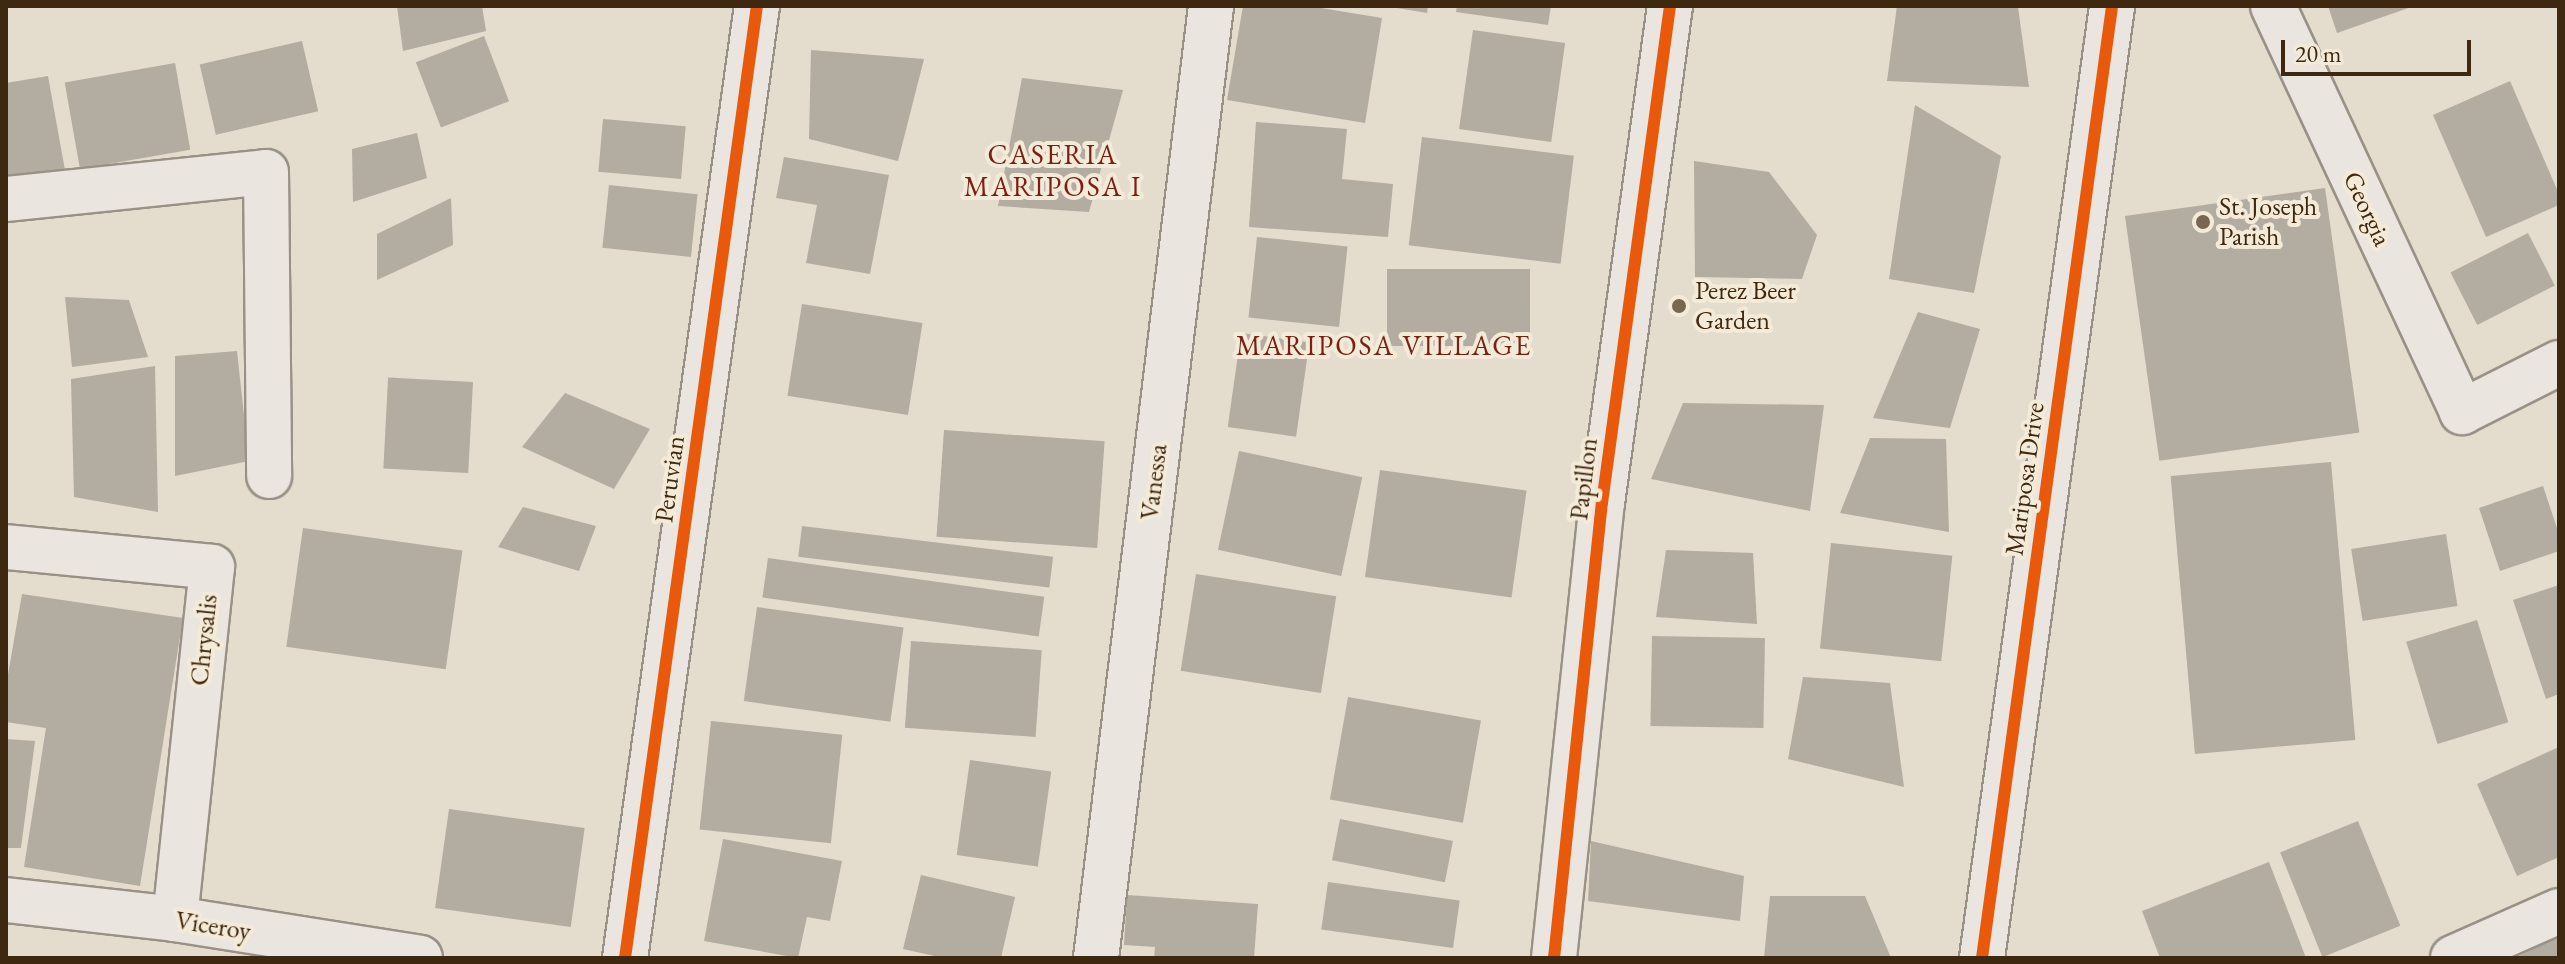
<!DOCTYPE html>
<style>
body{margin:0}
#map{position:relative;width:2565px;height:964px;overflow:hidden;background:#e4dccd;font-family:"EB Garamond",serif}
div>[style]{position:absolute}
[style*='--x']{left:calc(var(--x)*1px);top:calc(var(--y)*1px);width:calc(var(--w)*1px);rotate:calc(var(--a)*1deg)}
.building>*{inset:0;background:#b3aca0;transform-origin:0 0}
.roads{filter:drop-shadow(2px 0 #999186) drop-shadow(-2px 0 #999186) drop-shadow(0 2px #999186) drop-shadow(0 -2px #999186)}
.minor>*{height:44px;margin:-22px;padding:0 22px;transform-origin:22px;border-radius:22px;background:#eae5de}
.cycleway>*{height:12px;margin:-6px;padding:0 6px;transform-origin:6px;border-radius:6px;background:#e8590c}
.dots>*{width:22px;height:22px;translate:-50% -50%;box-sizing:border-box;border:4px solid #f4ead8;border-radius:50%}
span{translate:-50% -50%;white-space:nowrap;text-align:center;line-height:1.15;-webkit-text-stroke:8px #f4ead8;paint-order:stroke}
.poi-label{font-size:26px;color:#3e280f}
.left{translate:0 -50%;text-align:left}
.street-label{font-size:26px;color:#3e280f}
.neighbourhood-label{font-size:28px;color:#7a1f14;letter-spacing:2px}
.frame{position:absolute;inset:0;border:8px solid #3e280f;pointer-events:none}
.scale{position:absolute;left:2281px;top:40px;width:190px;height:36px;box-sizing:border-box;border:4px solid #3e280f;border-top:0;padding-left:10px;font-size:24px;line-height:28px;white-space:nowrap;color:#3e280f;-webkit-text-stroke:6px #f4ead8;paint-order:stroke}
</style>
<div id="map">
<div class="building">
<i style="clip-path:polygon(397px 6px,482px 6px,486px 31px,403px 51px)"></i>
<i style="clip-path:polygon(1243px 6px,1309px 6px,1382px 18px,1365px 123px,1227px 100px)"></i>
<i style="clip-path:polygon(1385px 6px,1428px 6px,1427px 13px)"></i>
<i style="clip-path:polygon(1457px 6px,1551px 6px,1548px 25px,1456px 12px)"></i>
<i style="clip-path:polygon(1897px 6px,2018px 7px,2029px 87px,1887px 81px)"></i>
<i style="clip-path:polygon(2328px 6px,2414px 6px,2337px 33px)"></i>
<i style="left:1473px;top:30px;width:93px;height:100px;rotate:8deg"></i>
<i style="left:484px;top:36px;width:70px;height:73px;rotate:69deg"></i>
<i style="left:302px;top:41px;width:72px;height:105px;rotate:77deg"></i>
<i style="clip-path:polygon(811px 50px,924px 59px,898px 161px,809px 139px)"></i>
<i style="left:175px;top:63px;width:88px;height:112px;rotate:80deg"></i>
<i style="clip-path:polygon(48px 76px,66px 176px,6px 186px,6px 83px)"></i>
<i style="clip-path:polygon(1022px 78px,1123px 90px,1089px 212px,998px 206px)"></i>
<i style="clip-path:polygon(2510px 81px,2559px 194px,2559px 205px,2486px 237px,2433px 115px)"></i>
<i style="clip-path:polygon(1915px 105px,2001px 156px,1974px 293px,1889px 279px)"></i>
<i style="left:603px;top:119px;width:83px;height:53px;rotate:5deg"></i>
<i style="clip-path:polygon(1256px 122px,1347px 129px,1342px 179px,1393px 184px,1388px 237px,1249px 227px)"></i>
<i style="clip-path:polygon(417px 133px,427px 178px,353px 202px,352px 149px)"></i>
<i style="left:1422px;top:137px;width:153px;height:109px;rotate:7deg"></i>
<i style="clip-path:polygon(784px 157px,889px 175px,870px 274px,806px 263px,817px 205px,776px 198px)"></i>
<i style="clip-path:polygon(1694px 161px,1769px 172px,1817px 235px,1802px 279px,1695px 277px)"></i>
<i style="left:609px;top:185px;width:89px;height:63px;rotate:6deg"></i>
<i style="left:2325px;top:188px;width:247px;height:202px;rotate:82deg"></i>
<i style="clip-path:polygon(451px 198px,453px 245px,377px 280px,377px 234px)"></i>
<i style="left:2528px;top:233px;width:59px;height:87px;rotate:63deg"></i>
<i style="left:1257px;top:237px;width:91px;height:81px;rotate:6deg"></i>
<i style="left:1387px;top:269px;width:143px;height:77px"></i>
<i style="clip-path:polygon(65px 297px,129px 300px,148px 357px,72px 367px)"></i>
<i style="left:802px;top:304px;width:122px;height:93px;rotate:9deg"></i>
<i style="clip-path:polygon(1918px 312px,1980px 329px,1950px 428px,1873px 418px)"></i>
<i style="left:1241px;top:333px;width:69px;height:95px;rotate:8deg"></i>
<i style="clip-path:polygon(237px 351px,249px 461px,175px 476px,175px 356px)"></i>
<i style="clip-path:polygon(155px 366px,158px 512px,74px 497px,71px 379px)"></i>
<i style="left:473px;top:382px;width:91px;height:85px;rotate:93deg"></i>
<i style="clip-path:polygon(565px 393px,650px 429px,614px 489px,522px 447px)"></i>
<i style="clip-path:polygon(1683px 403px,1824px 405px,1810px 511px,1651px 479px)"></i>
<i style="left:944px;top:430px;width:161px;height:107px;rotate:4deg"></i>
<i style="clip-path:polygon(1870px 438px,1946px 439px,1949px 532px,1840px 513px)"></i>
<i style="left:1239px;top:451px;width:126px;height:101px;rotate:12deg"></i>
<i style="left:2331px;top:462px;width:279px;height:161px;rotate:85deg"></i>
<i style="left:1380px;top:470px;width:148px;height:108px;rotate:8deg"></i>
<i style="clip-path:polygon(2543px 486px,2559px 534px,2559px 551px,2500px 571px,2479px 508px)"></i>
<i style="clip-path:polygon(523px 507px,596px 526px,579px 571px,498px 547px)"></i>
<i style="left:802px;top:526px;width:253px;height:31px;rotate:7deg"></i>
<i style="left:303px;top:528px;width:161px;height:120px;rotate:8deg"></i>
<i style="left:2446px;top:534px;width:73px;height:96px;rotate:81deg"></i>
<i style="left:1831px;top:543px;width:122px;height:106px;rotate:6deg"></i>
<i style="clip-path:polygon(1666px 550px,1753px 553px,1757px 624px,1656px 617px)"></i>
<i style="left:768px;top:558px;width:279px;height:40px;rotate:8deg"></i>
<i style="left:1196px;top:574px;width:142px;height:98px;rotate:9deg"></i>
<i style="clip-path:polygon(2559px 585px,2559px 694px,2546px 699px,2513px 600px)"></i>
<i style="clip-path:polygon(22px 594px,183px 618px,140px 886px,24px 867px,46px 728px,6px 722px,6px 686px)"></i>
<i style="left:757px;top:607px;width:148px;height:95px;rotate:8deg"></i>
<i style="left:2477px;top:620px;width:107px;height:74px;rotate:73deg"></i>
<i style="left:1652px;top:636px;width:113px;height:90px;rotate:1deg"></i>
<i style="left:911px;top:641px;width:131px;height:87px;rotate:4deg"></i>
<i style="clip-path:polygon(1803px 677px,1890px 683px,1904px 787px,1788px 759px)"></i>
<i style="left:1348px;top:697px;width:135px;height:104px;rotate:10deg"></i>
<i style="left:711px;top:721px;width:132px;height:109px;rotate:6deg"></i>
<i style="clip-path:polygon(6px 739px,35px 741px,21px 848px,6px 848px)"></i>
<i style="clip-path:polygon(2559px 747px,2559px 857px,2517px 876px,2477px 784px)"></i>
<i style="left:970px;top:760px;width:82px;height:96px;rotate:8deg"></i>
<i style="left:449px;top:809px;width:137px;height:100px;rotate:8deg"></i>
<i style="left:1340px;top:819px;width:115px;height:42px;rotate:11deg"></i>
<i style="left:2358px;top:821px;width:113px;height:84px;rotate:68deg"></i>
<i style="clip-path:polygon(723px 839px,842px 861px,830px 921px,807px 917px,798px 958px,704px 941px)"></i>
<i style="clip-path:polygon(1591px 841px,1744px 876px,1740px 921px,1588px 901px)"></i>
<i style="clip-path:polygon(2269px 862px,2306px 958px,2160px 958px,2142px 911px)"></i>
<i style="clip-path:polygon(921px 875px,1015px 897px,1001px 958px,944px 958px,903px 949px)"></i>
<i style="left:1328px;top:882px;width:133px;height:48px;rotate:8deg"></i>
<i style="clip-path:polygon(1127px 895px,1258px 904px,1254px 958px,1154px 958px,1155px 947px,1124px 945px)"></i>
<i style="clip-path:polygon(1770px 896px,1865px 896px,1891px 958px,1764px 958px)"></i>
<i style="clip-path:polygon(2559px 937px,2559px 958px,2515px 958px)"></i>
</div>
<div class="roads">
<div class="minor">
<i style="--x:2273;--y:6;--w:448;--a:65"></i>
<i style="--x:2462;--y:412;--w:109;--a:-26.8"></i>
<i style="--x:6;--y:199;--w:261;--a:-5.9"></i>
<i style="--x:266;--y:172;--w:304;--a:89.4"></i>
<i style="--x:6;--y:547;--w:207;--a:5.5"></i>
<i style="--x:212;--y:567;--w:354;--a:96"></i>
<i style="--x:6;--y:900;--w:170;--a:6.4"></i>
<i style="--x:175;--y:919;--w:248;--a:9"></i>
<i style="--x:625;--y:958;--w:961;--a:-82.11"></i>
<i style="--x:1096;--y:958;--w:959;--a:-83.11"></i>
<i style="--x:1554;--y:958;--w:458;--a:-84"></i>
<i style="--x:1602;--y:503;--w:502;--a:-82.21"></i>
<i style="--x:1982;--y:958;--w:961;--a:-82.22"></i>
<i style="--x:2453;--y:958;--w:116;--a:-23.9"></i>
</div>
</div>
<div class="cycleway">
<i style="--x:625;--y:958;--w:961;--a:-82.11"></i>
<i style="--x:1554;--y:958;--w:458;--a:-84"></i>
<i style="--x:1602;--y:503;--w:502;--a:-82.21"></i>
<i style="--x:1982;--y:958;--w:961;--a:-82.22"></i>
</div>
<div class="dots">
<i style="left:2203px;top:222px;background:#786752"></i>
<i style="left:1679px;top:306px;background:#786752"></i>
</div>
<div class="poi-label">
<span class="left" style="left:2219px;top:222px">St. Joseph<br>Parish</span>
<span class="left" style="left:1695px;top:306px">Perez Beer<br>Garden</span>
</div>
<div class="street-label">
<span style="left:2367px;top:209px;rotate:65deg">Georgia</span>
<span style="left:670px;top:479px;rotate:-82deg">Peruvian</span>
<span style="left:1584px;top:479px;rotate:-83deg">Papillon</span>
<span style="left:2025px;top:479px;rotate:-82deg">Mariposa Drive</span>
<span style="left:1154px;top:482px;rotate:-83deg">Vanessa</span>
<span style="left:204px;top:640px;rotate:-84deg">Chrysalis</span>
<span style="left:213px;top:926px;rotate:9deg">Viceroy</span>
</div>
<div class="neighbourhood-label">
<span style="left:1053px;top:170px">CASERIA<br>MARIPOSA I</span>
<span style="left:1384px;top:345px">MARIPOSA VILLAGE</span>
</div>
<div class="frame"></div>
<div class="scale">20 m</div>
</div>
